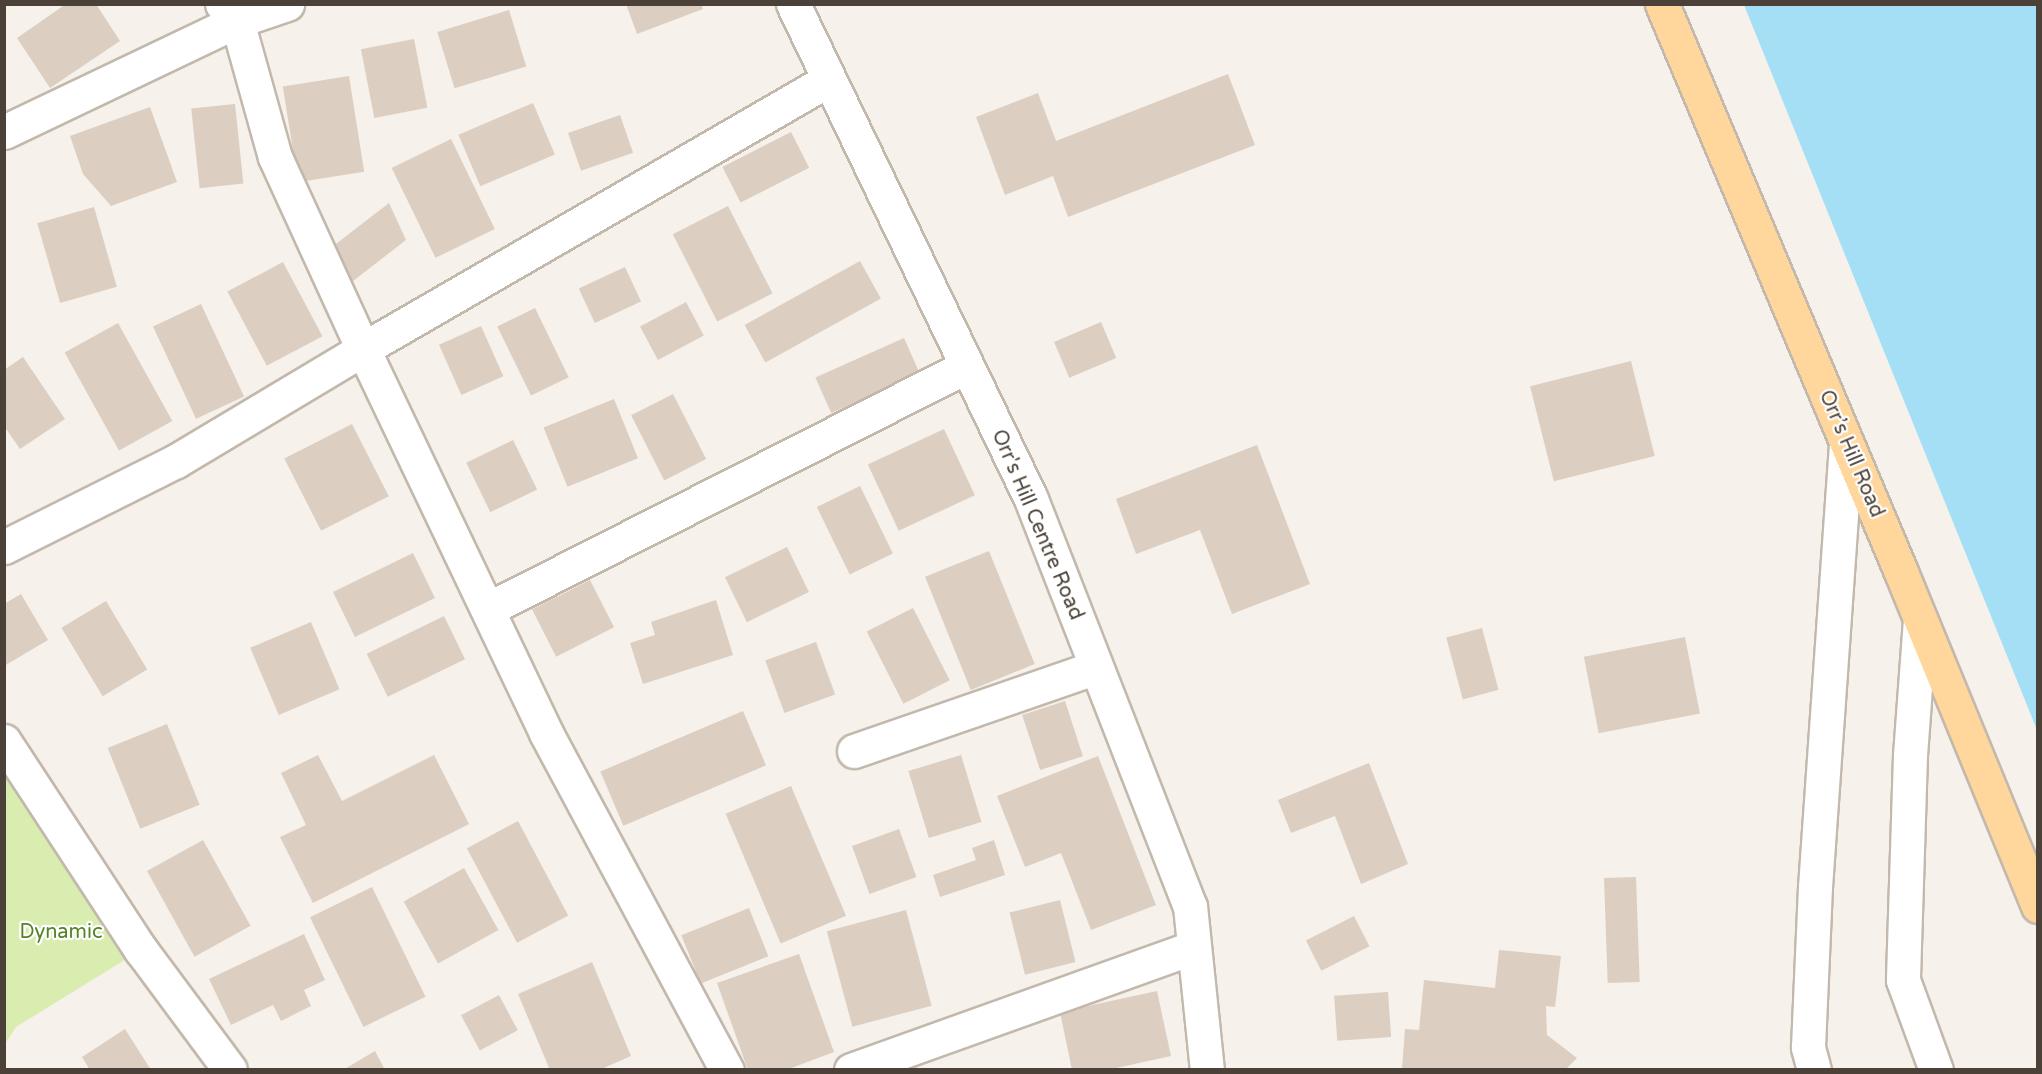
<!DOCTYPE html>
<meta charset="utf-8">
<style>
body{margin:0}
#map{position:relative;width:2042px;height:1074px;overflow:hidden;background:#f6f1eb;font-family:"Varela Round",sans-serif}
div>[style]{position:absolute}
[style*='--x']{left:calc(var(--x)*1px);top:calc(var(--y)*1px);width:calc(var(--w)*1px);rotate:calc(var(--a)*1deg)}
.green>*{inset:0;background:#d9edb1}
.water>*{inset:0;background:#a4dff6}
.building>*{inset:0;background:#dccfc2;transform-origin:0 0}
.roads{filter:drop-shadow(2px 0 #c3b8ac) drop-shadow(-2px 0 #c3b8ac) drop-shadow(0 2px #c3b8ac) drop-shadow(0 -2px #c3b8ac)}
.minor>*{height:33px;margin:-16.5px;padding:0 16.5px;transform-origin:16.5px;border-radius:16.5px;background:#fff}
.major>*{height:33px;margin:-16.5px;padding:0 16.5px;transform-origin:16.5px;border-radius:16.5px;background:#ffd69b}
span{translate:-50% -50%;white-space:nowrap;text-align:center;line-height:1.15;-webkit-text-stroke:4.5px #fff;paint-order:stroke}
.street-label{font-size:20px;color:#4b4138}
.park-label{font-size:20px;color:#548325}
.frame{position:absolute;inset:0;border:6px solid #4b4138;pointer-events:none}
</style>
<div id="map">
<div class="green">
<i style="clip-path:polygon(5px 741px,141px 950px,16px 1027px,5px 1044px)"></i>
</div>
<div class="water">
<i style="clip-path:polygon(1744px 5px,2037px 5px,2037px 730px)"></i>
</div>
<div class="building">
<i style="clip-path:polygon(66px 4px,96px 4px,120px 41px,50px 88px,17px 38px)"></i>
<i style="clip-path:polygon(626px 4px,701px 4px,703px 9px,637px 34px)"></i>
<i style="left:509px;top:10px;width:59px;height:75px;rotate:73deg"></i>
<i style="left:414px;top:39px;width:70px;height:54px;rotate:79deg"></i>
<i style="clip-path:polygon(1228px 74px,1255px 145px,1068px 217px,1053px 176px,1005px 195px,976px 117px,1038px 93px,1056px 141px)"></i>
<i style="left:349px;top:76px;width:97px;height:67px;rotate:81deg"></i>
<i style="left:533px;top:103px;width:56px;height:81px;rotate:67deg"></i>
<i style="left:235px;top:104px;width:80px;height:44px;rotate:84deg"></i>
<i style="clip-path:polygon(150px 107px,177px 182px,111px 206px,83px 174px,70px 136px)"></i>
<i style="left:620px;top:115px;width:40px;height:55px;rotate:71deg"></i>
<i style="left:791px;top:132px;width:40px;height:77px;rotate:63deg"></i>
<i style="left:451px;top:139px;width:100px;height:66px;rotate:64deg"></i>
<i style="clip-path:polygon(389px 203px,406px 240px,348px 285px,332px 247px)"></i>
<i style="left:728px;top:206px;width:98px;height:62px;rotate:63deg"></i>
<i style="left:94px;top:207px;width:83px;height:59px;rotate:74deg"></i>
<i style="left:860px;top:261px;width:43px;height:132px;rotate:61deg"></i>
<i style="left:283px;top:262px;width:84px;height:63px;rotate:62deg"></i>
<i style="left:625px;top:267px;width:38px;height:51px;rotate:65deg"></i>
<i style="left:686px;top:302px;width:38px;height:52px;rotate:62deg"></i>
<i style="left:201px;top:304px;width:102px;height:53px;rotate:65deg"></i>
<i style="left:535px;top:308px;width:77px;height:42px;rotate:64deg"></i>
<i style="left:1101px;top:322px;width:39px;height:51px;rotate:67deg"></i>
<i style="left:118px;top:323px;width:112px;height:61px;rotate:61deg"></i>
<i style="left:481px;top:326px;width:55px;height:46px;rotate:66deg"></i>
<i style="left:904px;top:338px;width:39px;height:97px;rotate:66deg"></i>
<i style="clip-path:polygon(23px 357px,65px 419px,20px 449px,4px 426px,4px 370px)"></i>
<i style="left:1631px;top:361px;width:98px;height:104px;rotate:76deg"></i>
<i style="left:673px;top:394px;width:73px;height:47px;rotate:63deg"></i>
<i style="left:614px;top:399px;width:64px;height:76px;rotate:68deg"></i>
<i style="left:352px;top:424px;width:81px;height:76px;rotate:63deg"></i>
<i style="left:944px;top:429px;width:73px;height:84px;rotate:65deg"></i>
<i style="left:513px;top:440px;width:55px;height:52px;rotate:64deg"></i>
<i style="clip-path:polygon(1257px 445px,1310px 584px,1232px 614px,1200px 530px,1136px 554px,1116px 499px)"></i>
<i style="left:860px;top:486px;width:75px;height:48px;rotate:64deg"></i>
<i style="left:787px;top:547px;width:50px;height:69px;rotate:64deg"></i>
<i style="left:989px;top:551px;width:122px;height:69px;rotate:68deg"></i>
<i style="left:413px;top:553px;width:50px;height:89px;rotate:64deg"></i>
<i style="left:590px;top:580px;width:53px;height:65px;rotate:63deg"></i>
<i style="clip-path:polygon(21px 594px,48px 640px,4px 666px,4px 604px)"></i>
<i style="clip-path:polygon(716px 600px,733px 655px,643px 684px,630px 643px,655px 635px,651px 622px)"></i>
<i style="left:106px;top:601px;width:80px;height:52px;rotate:59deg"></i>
<i style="left:913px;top:608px;width:81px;height:52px;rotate:63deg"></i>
<i style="left:444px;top:616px;width:48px;height:86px;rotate:64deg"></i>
<i style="left:311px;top:622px;width:73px;height:66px;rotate:67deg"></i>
<i style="left:1482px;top:628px;width:64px;height:37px;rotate:75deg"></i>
<i style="left:1685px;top:637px;width:78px;height:103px;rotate:79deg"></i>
<i style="left:816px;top:642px;width:56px;height:54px;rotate:70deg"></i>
<i style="left:1065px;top:701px;width:58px;height:45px;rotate:72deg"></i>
<i style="left:743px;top:711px;width:59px;height:155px;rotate:67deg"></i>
<i style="left:167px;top:724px;width:87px;height:64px;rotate:68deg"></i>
<i style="clip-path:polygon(318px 755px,342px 801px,434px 755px,469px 824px,313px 903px,280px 837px,306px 825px,281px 773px)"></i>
<i style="left:961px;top:755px;width:70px;height:55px;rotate:73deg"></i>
<i style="clip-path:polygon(1098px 756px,1156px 905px,1091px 930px,1061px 853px,1025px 867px,997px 796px)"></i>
<i style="clip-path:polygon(1369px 763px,1408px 864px,1361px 884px,1335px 816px,1291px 833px,1278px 800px)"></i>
<i style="left:791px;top:786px;width:141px;height:71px;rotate:67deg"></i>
<i style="left:518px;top:821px;width:107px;height:58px;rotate:62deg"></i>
<i style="left:899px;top:829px;width:51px;height:50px;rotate:70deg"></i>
<i style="left:203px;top:840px;width:98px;height:64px;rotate:61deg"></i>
<i style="clip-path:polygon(994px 840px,1005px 875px,940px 897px,933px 875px,976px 860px,972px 848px)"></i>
<i style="left:464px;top:868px;width:71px;height:69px;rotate:61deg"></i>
<i style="left:1636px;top:877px;width:105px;height:32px;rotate:88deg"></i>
<i style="left:372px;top:887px;width:122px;height:69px;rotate:64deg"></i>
<i style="left:1060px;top:900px;width:64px;height:52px;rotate:76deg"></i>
<i style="left:749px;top:908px;width:52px;height:73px;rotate:68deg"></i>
<i style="left:906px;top:910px;width:99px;height:82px;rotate:75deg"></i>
<i style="left:1354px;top:916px;width:34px;height:54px;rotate:63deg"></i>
<i style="clip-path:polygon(304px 934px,325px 980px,304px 990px,311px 1006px,281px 1021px,273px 1005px,231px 1025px,209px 979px)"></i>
<i style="clip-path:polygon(1499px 950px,1561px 956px,1555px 1007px,1546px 1006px,1547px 1035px,1577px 1058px,1565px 1070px,1402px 1068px,1405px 1029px,1419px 1030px,1424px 980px,1495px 988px)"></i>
<i style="clip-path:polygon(799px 954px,834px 1052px,786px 1070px,748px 1070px,717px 983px)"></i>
<i style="clip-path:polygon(592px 962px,631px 1056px,599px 1070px,550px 1070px,518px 994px)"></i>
<i style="clip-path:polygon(1157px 991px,1171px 1056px,1107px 1070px,1072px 1070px,1060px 1012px)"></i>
<i style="left:1388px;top:992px;width:45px;height:54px;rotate:86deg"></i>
<i style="left:499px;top:995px;width:40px;height:43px;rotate:62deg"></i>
<i style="clip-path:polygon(125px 1029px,151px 1070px,90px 1070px,82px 1057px)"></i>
<i style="clip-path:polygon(375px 1051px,385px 1070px,343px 1070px)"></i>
</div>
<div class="roads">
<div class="minor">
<i style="--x:222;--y:4;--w:23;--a:49"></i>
<i style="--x:237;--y:21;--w:141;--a:74.4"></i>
<i style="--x:275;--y:157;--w:211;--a:65.4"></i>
<i style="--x:363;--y:349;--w:425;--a:64.5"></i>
<i style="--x:546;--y:733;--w:383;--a:61.8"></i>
<i style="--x:793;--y:4;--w:549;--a:64.32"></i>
<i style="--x:1031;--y:499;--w:437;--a:68.7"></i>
<i style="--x:1190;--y:906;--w:165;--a:84.1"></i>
<i style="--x:4;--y:132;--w:258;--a:-25.5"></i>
<i style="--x:237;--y:21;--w:53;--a:-18.8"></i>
<i style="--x:4;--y:547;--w:192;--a:-26.6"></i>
<i style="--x:176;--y:461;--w:218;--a:-30.9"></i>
<i style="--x:363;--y:349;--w:537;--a:-30.05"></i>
<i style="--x:488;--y:609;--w:537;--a:-26.9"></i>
<i style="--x:1920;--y:619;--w:136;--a:94.2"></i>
<i style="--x:1910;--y:755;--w:225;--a:91.8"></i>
<i style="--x:1903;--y:980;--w:96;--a:69.9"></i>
<i style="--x:4;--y:741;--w:250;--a:56.8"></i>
<i style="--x:141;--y:950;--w:149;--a:53.4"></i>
<i style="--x:854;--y:751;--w:256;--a:-19.1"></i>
<i style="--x:851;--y:1070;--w:364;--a:-19.7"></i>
<i style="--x:1814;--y:1070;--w:24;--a:-105"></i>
<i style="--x:1808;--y:1047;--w:160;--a:-87.5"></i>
<i style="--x:1815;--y:887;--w:446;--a:-86"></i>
</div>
<div class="major">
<i style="--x:1662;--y:4;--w:616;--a:67.18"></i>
<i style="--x:1901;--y:572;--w:361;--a:67.7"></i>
</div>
</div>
<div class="street-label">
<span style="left:1851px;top:454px;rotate:67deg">Orr’s Hill Road</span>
<span style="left:1037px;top:525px;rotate:67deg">Orr's Hill Centre Road</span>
</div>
<div class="park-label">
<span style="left:61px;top:932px">Dynamic</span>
</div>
<div class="frame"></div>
</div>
